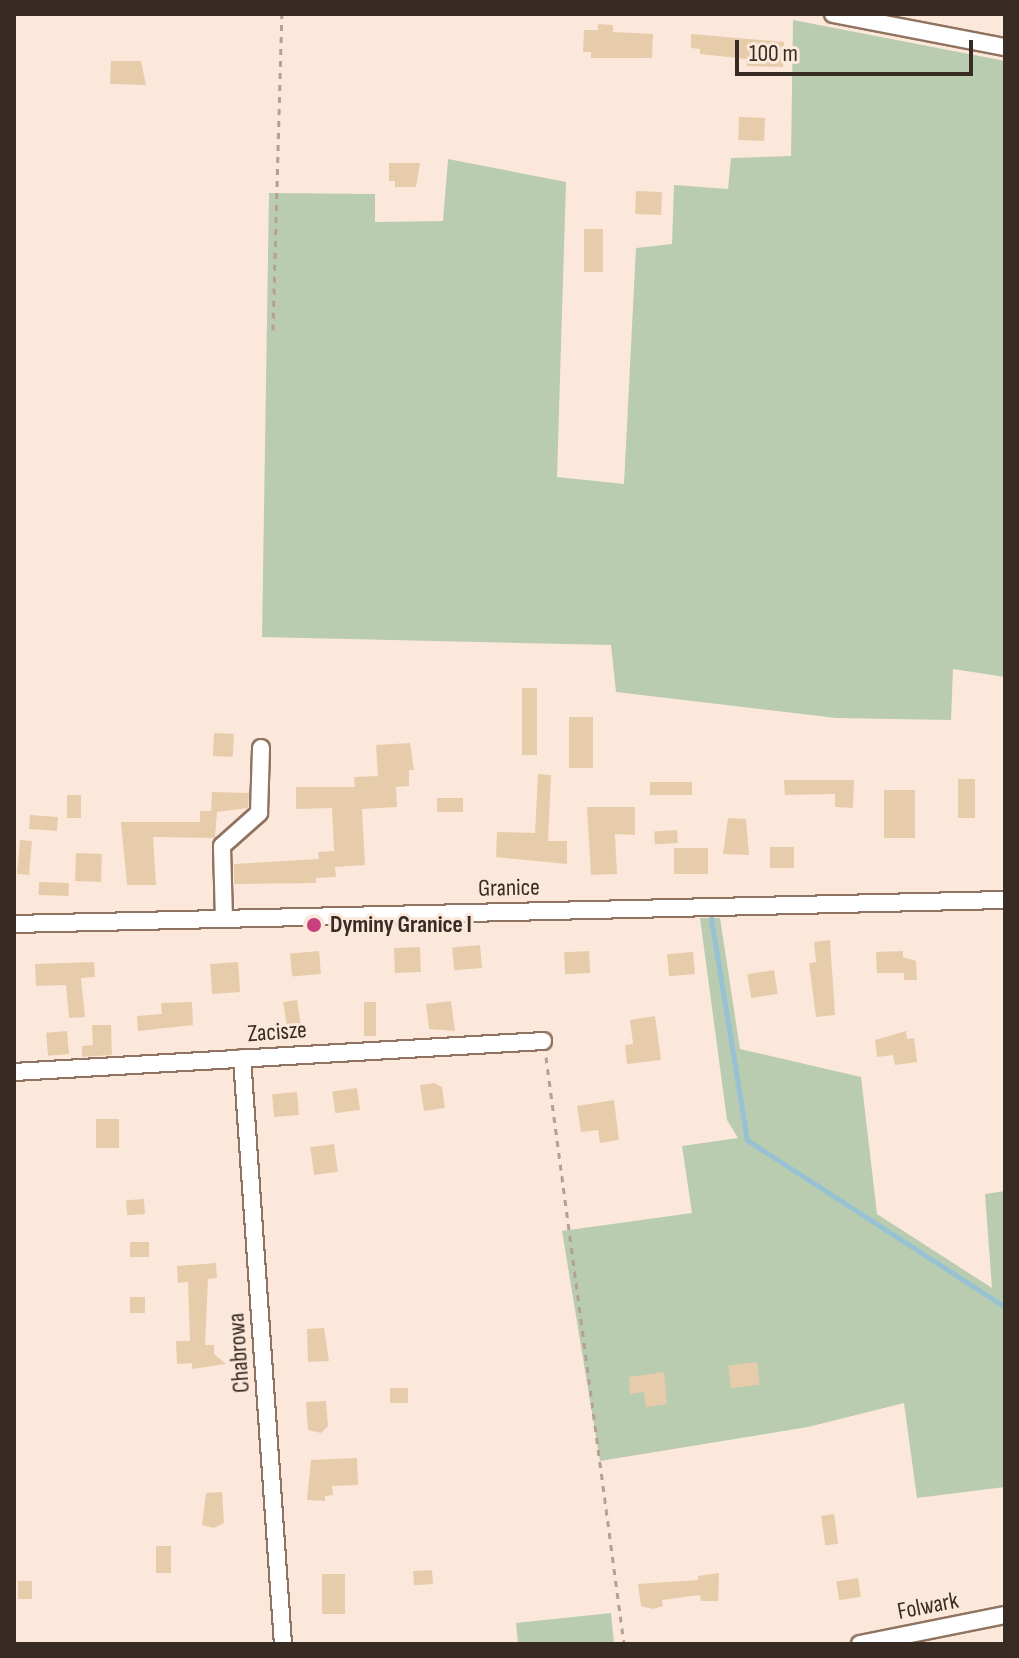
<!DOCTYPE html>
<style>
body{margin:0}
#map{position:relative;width:1019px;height:1658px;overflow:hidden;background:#fce8db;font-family:"Sofia Sans Condensed",sans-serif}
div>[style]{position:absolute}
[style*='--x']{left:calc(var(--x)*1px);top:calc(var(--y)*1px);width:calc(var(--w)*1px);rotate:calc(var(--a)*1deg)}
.green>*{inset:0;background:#b9ccaf}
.stream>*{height:5px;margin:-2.5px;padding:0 2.5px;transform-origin:2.5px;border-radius:2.5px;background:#96c2d3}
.building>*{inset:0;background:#e7ccac;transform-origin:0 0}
.path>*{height:3px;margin-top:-1.5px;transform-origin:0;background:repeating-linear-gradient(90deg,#b3a196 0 6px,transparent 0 12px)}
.roads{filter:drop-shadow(2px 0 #907360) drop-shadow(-2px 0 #907360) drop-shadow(0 2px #907360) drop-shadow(0 -2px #907360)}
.minor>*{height:16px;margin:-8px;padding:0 8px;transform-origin:8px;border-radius:8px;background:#fff}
.dots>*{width:22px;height:22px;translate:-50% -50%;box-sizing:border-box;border:4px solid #fce8db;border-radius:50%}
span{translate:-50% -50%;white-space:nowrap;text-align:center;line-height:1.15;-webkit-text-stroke:6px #fce8db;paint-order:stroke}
.street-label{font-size:24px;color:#382b23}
.poi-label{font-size:24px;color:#382b23;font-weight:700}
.left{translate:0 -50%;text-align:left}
.frame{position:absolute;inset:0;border:16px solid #382b23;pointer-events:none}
.scale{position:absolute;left:735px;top:40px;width:238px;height:36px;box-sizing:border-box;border:4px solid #382b23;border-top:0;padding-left:10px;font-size:24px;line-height:28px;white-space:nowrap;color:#382b23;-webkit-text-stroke:6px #fce8db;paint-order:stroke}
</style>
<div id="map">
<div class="green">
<i style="clip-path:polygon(793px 20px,1005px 61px,1005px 677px,953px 669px,951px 720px,836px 718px,616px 692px,611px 645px,262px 637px,269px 193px,375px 194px,375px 222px,443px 221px,448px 159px,566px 182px,557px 477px,624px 484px,636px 248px,672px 244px,674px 185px,728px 189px,731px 158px,791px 156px)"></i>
<i style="clip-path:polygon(700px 918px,720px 918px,740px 1049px,861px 1077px,877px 1214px,992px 1288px,985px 1194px,1005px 1191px,1005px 1487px,917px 1498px,904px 1403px,808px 1427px,600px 1461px,562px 1231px,692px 1213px,682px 1146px,738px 1138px,727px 1120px)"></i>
<i style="clip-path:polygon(611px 1613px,614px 1644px,518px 1644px,516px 1623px)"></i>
</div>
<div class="stream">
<i style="--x:711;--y:918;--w:225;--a:80.8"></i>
<i style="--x:747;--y:1140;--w:307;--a:32.9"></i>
</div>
<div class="building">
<i style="clip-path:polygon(598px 24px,613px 25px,613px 32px,653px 34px,652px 58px,591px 58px,591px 52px,583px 52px,584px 30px,598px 30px)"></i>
<i style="clip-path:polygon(691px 34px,784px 42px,783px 67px,747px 66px,747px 59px,700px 54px,700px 49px,691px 48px)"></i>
<i style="clip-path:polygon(111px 61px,141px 61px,146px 85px,110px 84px)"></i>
<i style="left:739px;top:117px;width:26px;height:23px;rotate:2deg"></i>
<i style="clip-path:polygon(389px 163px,420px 163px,416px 187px,395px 187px,395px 181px,389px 181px)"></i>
<i style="left:636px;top:191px;width:26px;height:23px;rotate:2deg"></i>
<i style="left:584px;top:229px;width:19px;height:43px"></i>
<i style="left:522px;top:688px;width:15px;height:67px"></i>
<i style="left:569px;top:717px;width:24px;height:51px"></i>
<i style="left:214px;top:733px;width:20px;height:23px;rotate:3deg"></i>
<i style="clip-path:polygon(410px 743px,414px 770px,409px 770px,409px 786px,396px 787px,397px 807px,362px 809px,365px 865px,335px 867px,336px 877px,316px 878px,316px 883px,234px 884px,234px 864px,319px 859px,318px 852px,334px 851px,332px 808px,296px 809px,296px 787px,355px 787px,354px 777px,378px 776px,376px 745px)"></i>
<i style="clip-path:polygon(538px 774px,551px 775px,548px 841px,567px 841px,567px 864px,496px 857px,497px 832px,535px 833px)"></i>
<i style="left:958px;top:779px;width:17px;height:39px"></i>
<i style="clip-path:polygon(784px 780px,854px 780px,853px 808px,835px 807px,835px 794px,785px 795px)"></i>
<i style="left:650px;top:782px;width:42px;height:13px"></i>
<i style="left:884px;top:790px;width:31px;height:48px"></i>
<i style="clip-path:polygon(212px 792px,249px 793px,248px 808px,217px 812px,215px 838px,153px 837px,156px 885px,127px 885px,121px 822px,200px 822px,200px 811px,211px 811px)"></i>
<i style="left:67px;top:795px;width:14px;height:23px"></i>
<i style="left:437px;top:798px;width:26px;height:14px"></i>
<i style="clip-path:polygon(587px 807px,635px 807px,635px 835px,615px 834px,617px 874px,591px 875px)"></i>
<i style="left:30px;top:815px;width:28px;height:14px;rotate:4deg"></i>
<i style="clip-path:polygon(728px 818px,746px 819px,749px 855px,723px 854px)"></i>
<i style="left:677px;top:830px;width:13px;height:23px;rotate:86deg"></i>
<i style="left:20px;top:840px;width:12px;height:34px;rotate:5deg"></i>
<i style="left:770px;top:847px;width:24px;height:21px"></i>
<i style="left:674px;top:848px;width:34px;height:26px"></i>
<i style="left:76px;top:853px;width:26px;height:28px;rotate:2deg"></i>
<i style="left:39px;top:882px;width:30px;height:13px;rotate:2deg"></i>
<i style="clip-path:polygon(830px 940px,835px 1015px,816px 1017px,809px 963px,816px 962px,814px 942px)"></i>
<i style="left:480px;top:945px;width:23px;height:28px;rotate:85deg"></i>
<i style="left:420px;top:947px;width:25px;height:26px;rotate:88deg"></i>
<i style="left:319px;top:951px;width:23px;height:29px;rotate:85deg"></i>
<i style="left:589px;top:951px;width:22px;height:25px;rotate:87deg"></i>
<i style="clip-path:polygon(903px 951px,903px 957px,916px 961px,917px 980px,904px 980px,904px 973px,877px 973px,876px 952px)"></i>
<i style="left:693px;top:952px;width:22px;height:26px;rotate:85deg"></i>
<i style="clip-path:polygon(94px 962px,95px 977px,81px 978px,85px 1017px,69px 1018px,66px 985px,36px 986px,35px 964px)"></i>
<i style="left:238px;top:962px;width:30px;height:28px;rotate:86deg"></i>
<i style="left:774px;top:970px;width:24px;height:27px;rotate:81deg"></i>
<i style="left:297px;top:1000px;width:38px;height:14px;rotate:81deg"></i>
<i style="clip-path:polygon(451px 1001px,455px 1031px,429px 1029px,426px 1004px)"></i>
<i style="clip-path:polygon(192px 1002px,193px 1025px,138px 1031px,137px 1016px,162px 1014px,161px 1003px)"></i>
<i style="left:364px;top:1002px;width:12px;height:34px"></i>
<i style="clip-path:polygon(655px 1016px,661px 1060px,627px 1064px,625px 1045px,633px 1044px,630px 1020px)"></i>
<i style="clip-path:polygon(92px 1025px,111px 1025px,112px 1055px,82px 1057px,82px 1046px,93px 1045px)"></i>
<i style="left:67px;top:1031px;width:23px;height:21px;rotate:85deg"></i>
<i style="clip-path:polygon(906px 1031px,907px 1039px,914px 1038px,917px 1062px,895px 1065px,893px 1055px,877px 1057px,875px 1040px)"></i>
<i style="clip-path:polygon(434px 1083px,442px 1087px,445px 1108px,424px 1111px,420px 1085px)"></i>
<i style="left:357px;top:1088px;width:22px;height:25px;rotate:82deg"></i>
<i style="left:297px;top:1092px;width:23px;height:25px;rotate:85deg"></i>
<i style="clip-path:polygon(614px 1100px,619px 1140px,600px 1143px,598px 1130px,581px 1132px,577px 1106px)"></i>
<i style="left:96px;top:1119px;width:23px;height:29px"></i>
<i style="left:334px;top:1144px;width:28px;height:24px;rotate:82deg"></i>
<i style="left:144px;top:1199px;width:15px;height:18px;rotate:86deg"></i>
<i style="left:130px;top:1242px;width:19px;height:15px"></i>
<i style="clip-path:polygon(216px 1263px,217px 1278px,208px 1279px,205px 1345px,214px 1345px,214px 1354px,226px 1364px,192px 1369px,192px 1363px,177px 1364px,176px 1341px,190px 1341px,188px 1282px,178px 1283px,177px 1266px)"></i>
<i style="left:145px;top:1297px;width:16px;height:15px;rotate:90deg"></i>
<i style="clip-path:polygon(324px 1328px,329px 1361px,308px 1362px,307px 1329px)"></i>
<i style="left:757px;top:1362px;width:23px;height:29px;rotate:83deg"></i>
<i style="clip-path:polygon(664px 1372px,667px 1404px,646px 1407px,644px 1392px,630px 1394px,629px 1377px)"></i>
<i style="left:390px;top:1388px;width:18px;height:15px"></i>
<i style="clip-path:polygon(326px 1401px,328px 1426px,321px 1433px,308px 1430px,306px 1402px)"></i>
<i style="clip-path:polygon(357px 1458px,358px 1485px,332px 1486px,333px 1495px,325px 1496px,325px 1501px,307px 1500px,311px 1460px)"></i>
<i style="clip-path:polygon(222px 1492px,224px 1523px,214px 1528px,202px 1525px,206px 1493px)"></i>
<i style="left:834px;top:1514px;width:30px;height:13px;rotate:82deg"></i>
<i style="left:156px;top:1546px;width:15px;height:27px"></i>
<i style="left:432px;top:1570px;width:14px;height:19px;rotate:86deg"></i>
<i style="clip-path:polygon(719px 1573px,718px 1601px,701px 1601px,700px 1595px,662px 1600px,663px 1606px,653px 1609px,641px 1606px,638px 1584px,698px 1580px,698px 1576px)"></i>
<i style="left:322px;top:1574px;width:23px;height:40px"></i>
<i style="left:858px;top:1578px;width:19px;height:22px;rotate:81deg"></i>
<i style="left:18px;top:1581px;width:14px;height:18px"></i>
</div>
<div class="path">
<i style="--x:273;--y:330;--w:316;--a:-88.4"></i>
<i style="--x:546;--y:1057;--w:592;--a:82.43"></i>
</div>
<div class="roads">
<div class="minor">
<i style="--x:833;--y:14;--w:175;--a:10.9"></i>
<i style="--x:224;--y:919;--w:73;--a:-91.6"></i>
<i style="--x:222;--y:846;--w:50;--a:-41.7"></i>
<i style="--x:259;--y:813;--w:65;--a:-88.2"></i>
<i style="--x:14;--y:924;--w:991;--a:-1.39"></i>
<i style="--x:242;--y:1058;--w:587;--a:86"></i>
<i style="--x:14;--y:1072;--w:530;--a:-3.35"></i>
<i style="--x:860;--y:1644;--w:148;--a:-11.3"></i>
</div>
</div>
<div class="dots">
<i style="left:314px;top:925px;background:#c8407c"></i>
</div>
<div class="street-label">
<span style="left:509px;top:888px;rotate:-1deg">Granice</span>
<span style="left:277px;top:1032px;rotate:-4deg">Zacisze</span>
<span style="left:239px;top:1353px;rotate:-94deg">Chabrowa</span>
<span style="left:928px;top:1606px;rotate:-11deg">Folwark</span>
</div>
<div class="poi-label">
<span class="left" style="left:330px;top:925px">Dyminy Granice I</span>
</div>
<div class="frame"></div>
<div class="scale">100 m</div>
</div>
